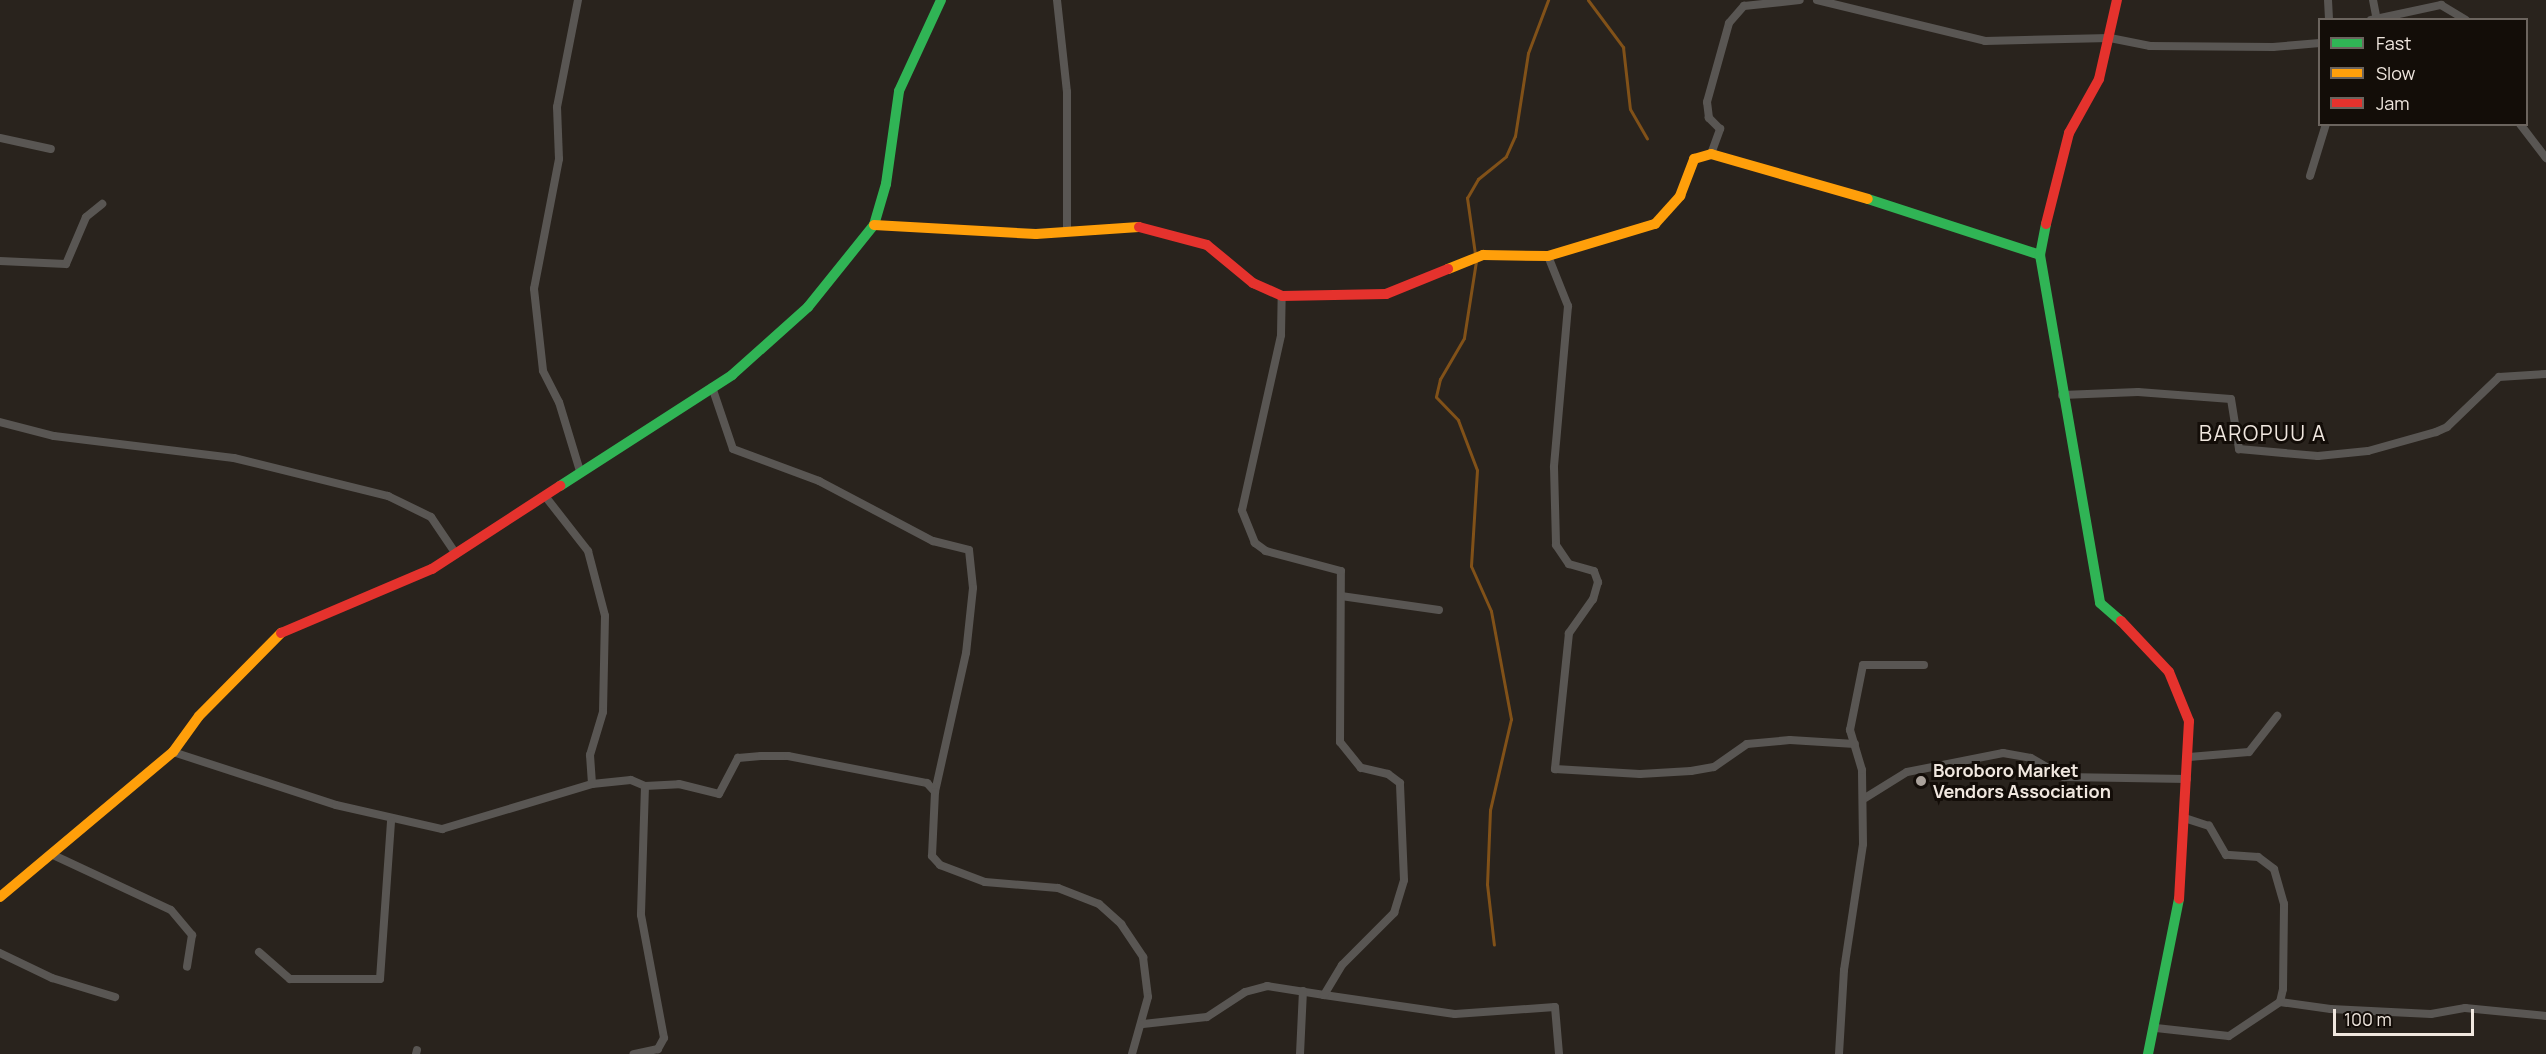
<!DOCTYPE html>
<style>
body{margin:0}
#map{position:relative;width:2546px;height:1054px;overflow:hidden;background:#29231d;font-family:Manrope,sans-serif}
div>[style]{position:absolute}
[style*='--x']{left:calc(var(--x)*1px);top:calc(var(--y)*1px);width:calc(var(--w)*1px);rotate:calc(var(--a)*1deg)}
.stream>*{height:3px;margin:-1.5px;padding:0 1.5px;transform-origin:1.5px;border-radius:1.5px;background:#815118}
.street>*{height:8px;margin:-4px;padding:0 4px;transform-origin:4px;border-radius:4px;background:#595653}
.fast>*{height:10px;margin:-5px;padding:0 5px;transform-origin:5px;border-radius:5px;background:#30b455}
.slow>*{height:10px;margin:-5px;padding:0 5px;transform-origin:5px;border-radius:5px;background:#ff9f0a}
.jam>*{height:10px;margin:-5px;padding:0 5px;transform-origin:5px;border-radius:5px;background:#e5322d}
.dots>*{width:16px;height:16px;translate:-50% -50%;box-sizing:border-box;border:3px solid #130d08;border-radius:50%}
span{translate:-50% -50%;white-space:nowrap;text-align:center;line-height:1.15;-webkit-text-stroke:6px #130d08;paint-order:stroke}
.poi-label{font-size:18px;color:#f0e7df;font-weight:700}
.left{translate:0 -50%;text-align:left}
.quarter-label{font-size:21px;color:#f0e7df;letter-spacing:1.5px}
.legend{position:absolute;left:2318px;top:18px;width:210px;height:108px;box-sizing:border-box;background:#130d08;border:2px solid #6b645e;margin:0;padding:8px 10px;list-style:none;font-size:18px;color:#f0e7df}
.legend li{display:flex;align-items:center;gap:12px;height:30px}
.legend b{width:30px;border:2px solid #6b645e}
.scale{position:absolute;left:2333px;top:1009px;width:141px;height:27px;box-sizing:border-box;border:3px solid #f0e7df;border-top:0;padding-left:8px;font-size:18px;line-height:21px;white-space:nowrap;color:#f0e7df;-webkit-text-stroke:4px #130d08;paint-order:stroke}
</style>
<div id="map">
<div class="stream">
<i style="--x:1588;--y:0;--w:59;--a:53.3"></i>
<i style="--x:1623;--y:47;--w:62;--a:83.6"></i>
<i style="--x:1630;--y:109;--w:34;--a:60"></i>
<i style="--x:1475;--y:254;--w:57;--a:-98.1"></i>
<i style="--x:1467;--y:198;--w:22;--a:-60"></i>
<i style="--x:1478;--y:179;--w:36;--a:-39"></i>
<i style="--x:1506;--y:156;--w:22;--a:-66"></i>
<i style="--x:1515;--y:136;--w:84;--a:-81.1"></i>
<i style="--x:1528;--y:53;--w:57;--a:-69.3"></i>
<i style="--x:1476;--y:261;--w:78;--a:98.9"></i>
<i style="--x:1464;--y:338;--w:48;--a:120.3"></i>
<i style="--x:1440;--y:379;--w:18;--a:103"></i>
<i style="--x:1436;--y:397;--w:32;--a:46"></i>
<i style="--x:1458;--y:420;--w:53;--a:69.2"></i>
<i style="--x:1477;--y:470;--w:96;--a:93.6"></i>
<i style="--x:1471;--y:566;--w:49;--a:66"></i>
<i style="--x:1491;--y:611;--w:110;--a:79.5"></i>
<i style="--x:1511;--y:719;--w:93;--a:103"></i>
<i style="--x:1490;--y:810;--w:74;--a:92.3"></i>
<i style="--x:1487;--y:884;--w:61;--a:83.5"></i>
</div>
<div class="street">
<i style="--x:578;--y:0;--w:109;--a:101.1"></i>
<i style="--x:557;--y:107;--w:52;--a:87.8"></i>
<i style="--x:559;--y:159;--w:132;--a:100.9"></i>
<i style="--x:534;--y:289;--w:82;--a:83.7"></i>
<i style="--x:543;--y:371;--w:35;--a:63"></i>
<i style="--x:559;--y:402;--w:72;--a:73.1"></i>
<i style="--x:1057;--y:0;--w:93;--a:83.8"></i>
<i style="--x:1067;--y:92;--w:140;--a:90"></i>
<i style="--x:1817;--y:0;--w:173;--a:13.7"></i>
<i style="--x:1985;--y:41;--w:125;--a:-1.4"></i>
<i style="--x:2110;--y:38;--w:41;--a:11.3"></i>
<i style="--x:2150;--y:46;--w:123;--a:0.5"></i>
<i style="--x:2273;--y:47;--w:47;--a:-4.9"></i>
<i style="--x:2328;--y:0;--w:20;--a:87"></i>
<i style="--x:2373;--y:0;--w:15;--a:79"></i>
<i style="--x:2371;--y:20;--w:72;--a:-12.1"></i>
<i style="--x:2441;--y:5;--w:29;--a:31"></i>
<i style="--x:2520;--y:124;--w:43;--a:52.6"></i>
<i style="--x:0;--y:138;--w:52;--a:12.2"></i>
<i style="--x:1711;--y:154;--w:27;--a:-70"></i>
<i style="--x:1720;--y:129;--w:16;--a:-135"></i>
<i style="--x:1709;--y:118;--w:16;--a:-97"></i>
<i style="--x:1707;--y:102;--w:82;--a:-74.4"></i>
<i style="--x:1729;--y:23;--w:23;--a:-49"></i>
<i style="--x:1744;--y:6;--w:56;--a:-6.1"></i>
<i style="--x:2310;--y:176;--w:54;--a:-72.9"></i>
<i style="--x:1548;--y:256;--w:54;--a:68.2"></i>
<i style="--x:1568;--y:306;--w:162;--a:95"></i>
<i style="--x:1554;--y:467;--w:78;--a:88.5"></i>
<i style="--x:1556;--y:545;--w:23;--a:56"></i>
<i style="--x:1569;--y:564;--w:26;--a:16"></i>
<i style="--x:1594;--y:571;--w:12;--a:70"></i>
<i style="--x:1598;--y:582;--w:18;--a:106"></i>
<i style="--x:1593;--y:599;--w:42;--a:125.2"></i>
<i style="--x:1569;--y:633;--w:137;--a:95.9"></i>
<i style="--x:1555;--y:769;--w:85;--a:3.4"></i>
<i style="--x:1640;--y:774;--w:51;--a:-3.4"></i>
<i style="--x:1691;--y:771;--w:23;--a:-10"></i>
<i style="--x:1714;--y:767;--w:40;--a:-34.9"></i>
<i style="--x:1747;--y:744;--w:43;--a:-5.3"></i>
<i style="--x:1790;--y:740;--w:65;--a:3.5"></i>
<i style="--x:0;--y:261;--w:66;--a:2.6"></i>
<i style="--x:66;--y:264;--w:51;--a:-66.9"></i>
<i style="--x:86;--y:217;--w:21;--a:-39"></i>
<i style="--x:712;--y:387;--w:65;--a:71.3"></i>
<i style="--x:733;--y:449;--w:92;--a:20.4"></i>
<i style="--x:819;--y:481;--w:129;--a:27.8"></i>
<i style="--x:933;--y:541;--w:37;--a:14"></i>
<i style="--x:969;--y:550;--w:38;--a:84"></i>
<i style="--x:973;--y:588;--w:65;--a:96.1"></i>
<i style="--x:966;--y:653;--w:142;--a:102.6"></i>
<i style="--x:2062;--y:395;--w:76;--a:-2.3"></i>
<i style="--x:2138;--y:392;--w:93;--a:4.3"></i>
<i style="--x:2231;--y:399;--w:51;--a:80.9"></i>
<i style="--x:2239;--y:449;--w:79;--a:5.1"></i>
<i style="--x:2318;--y:456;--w:50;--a:-5.7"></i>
<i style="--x:2368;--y:451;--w:71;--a:-15.6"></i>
<i style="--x:2436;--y:432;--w:12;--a:-24"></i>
<i style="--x:2447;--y:427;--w:72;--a:-43.9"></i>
<i style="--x:2499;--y:377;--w:47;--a:-3.7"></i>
<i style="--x:0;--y:422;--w:56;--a:14.5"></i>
<i style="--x:54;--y:436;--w:181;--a:7"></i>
<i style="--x:234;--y:458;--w:159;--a:13.9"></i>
<i style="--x:388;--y:496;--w:48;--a:26"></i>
<i style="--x:431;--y:517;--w:45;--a:56"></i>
<i style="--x:545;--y:496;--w:70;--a:52"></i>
<i style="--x:588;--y:551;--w:67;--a:75.3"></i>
<i style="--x:605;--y:616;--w:96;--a:91.2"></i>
<i style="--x:603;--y:712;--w:45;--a:106.8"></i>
<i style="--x:590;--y:755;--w:29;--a:86"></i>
<i style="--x:1341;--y:596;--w:99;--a:8.1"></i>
<i style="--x:173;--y:752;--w:171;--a:18"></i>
<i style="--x:336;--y:805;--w:109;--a:12.8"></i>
<i style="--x:442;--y:829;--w:157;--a:-16.7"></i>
<i style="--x:592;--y:784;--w:39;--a:-6"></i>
<i style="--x:631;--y:780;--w:15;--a:23"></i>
<i style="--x:645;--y:786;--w:129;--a:91.8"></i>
<i style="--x:641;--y:915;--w:125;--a:79.4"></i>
<i style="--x:664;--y:1038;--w:13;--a:119"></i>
<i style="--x:658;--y:1049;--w:25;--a:168"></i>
<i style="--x:2189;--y:757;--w:60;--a:-4.8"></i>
<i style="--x:2249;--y:752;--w:46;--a:-52.1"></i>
<i style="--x:645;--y:786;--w:34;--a:-3"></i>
<i style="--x:679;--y:784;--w:41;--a:14"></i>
<i style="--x:719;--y:794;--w:41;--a:-62.2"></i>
<i style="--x:738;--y:758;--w:23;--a:-5"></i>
<i style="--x:761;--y:756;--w:27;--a:0"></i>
<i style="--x:788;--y:756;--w:142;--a:11"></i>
<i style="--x:927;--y:783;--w:12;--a:48"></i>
<i style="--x:935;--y:792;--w:64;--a:92.7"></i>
<i style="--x:932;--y:856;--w:12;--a:48"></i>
<i style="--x:940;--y:865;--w:48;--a:20.7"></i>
<i style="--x:985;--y:882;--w:73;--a:4.7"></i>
<i style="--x:1058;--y:888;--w:44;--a:21.3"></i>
<i style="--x:1099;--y:904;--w:30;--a:42"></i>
<i style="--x:1121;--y:924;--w:40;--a:56"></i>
<i style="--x:1143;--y:957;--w:40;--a:82.9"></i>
<i style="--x:1148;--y:997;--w:59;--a:105.7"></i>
<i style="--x:1865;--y:798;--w:49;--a:-31.8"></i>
<i style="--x:1907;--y:772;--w:98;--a:-11.2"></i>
<i style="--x:2003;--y:753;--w:28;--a:10"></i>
<i style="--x:2031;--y:758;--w:38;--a:30"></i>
<i style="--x:2064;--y:777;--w:123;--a:0.9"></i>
<i style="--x:51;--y:854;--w:132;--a:25"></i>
<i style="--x:171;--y:910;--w:33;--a:50"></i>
<i style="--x:192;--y:935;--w:32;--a:99"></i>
<i style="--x:259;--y:952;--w:41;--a:41.1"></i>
<i style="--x:290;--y:979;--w:90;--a:0"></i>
<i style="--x:380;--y:979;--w:159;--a:-86"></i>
<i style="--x:0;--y:953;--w:58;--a:25.7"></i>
<i style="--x:52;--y:978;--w:66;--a:16.8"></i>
<i style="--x:1324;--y:995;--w:132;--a:8.3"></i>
<i style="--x:1455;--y:1014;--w:100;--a:-4"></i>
<i style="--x:1555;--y:1007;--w:47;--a:85.1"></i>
<i style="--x:2280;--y:1002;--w:51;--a:7.8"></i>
<i style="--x:2331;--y:1009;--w:100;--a:2.9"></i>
<i style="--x:2431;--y:1014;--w:35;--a:-10"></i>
<i style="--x:2465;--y:1008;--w:81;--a:5.6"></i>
<i style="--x:1143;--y:1024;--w:64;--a:-6.2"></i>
<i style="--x:1207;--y:1017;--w:45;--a:-33.3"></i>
<i style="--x:1245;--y:992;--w:23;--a:-15"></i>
<i style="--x:1267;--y:986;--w:58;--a:9"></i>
<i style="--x:1324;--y:995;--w:35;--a:-59"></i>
<i style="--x:1342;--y:965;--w:74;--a:-45"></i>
<i style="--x:1394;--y:913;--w:34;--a:-73"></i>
<i style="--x:1404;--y:880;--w:97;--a:-92.4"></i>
<i style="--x:1400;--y:783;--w:15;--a:-143"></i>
<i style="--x:1388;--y:774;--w:28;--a:-167"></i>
<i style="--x:1361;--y:768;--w:33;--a:-129"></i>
<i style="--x:1340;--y:742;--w:171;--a:-89.7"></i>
<i style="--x:1341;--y:571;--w:78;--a:-165.1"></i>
<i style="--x:1266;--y:551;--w:14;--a:-144"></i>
<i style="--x:1255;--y:543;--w:35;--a:-112"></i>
<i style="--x:1242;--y:510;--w:179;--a:-77.4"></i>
<i style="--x:1281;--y:335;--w:39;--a:-89"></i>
<i style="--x:2156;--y:1028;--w:73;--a:6.3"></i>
<i style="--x:2229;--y:1036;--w:61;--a:-33.7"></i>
<i style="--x:2280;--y:1002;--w:13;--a:-77"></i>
<i style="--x:2283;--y:989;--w:85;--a:-89.3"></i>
<i style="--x:2284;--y:904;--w:36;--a:-106"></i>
<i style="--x:2274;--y:869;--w:20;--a:-143"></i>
<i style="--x:2258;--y:857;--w:32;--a:-176"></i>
<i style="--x:2226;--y:855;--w:34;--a:-120"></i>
<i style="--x:2209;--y:826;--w:23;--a:-162"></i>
<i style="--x:416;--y:1054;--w:4;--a:-76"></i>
<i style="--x:1300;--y:1054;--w:63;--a:-87.3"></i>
<i style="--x:1839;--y:1054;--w:84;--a:-86.6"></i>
<i style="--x:1844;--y:970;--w:127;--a:-81.4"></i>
<i style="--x:1863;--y:844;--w:74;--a:-90.8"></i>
<i style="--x:1862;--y:770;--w:42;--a:-106.7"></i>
<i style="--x:1850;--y:730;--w:66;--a:-78.7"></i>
<i style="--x:1863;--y:665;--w:61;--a:0"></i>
</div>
<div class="fast">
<i style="--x:1868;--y:199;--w:181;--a:18"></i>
<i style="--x:2046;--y:224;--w:32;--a:101"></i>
<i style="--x:2040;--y:255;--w:353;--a:80.2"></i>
<i style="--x:2100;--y:603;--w:28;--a:41"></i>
<i style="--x:560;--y:486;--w:205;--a:-32.8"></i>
<i style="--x:732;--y:375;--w:102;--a:-41.8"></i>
<i style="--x:808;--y:307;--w:105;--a:-51.2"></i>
<i style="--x:874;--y:225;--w:43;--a:-73.7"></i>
<i style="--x:886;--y:184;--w:94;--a:-82"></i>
<i style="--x:899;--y:91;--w:100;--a:-65.2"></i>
<i style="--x:2148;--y:1054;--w:158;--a:-78.7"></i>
</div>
<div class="slow">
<i style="--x:874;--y:225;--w:162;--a:3.2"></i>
<i style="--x:1036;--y:234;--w:103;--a:-3.9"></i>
<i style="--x:1448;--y:269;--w:38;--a:-22"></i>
<i style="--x:1483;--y:255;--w:65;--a:0.9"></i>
<i style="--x:1548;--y:256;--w:112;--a:-16.7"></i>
<i style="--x:1655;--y:224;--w:38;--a:-48"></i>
<i style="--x:1680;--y:196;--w:40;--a:-69"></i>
<i style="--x:1694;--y:159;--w:18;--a:-16"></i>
<i style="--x:1711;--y:154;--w:163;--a:16"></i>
<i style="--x:0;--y:897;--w:226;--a:-40"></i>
<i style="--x:173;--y:752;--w:44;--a:-54.2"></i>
<i style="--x:199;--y:716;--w:117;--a:-45.3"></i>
</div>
<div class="jam">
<i style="--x:2046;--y:224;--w:94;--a:-75.8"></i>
<i style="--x:2069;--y:133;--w:62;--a:-60.9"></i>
<i style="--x:2099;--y:79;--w:81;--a:-77.2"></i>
<i style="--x:1139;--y:227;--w:70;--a:14.8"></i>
<i style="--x:1207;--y:245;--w:60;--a:39.6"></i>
<i style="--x:1253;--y:283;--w:32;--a:24"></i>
<i style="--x:1282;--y:296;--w:104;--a:-1.1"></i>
<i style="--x:1386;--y:294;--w:67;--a:-22"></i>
<i style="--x:2121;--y:621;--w:70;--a:46.7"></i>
<i style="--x:2169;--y:672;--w:53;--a:67.8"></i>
<i style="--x:2189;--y:721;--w:178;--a:93.2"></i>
<i style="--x:281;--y:633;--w:164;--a:-23"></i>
<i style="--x:432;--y:569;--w:153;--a:-33"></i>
</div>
<div class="dots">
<i style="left:1921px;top:781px;background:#aaa29b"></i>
</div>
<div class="poi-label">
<span class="left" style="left:1933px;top:781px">Boroboro Market<br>Vendors Association</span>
</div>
<div class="quarter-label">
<span style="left:2263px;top:433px">BAROPUU A</span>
</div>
<ul class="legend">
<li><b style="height:8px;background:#30b455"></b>Fast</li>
<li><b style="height:8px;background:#ff9f0a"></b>Slow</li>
<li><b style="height:8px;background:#e5322d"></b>Jam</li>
</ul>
<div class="scale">100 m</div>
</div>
